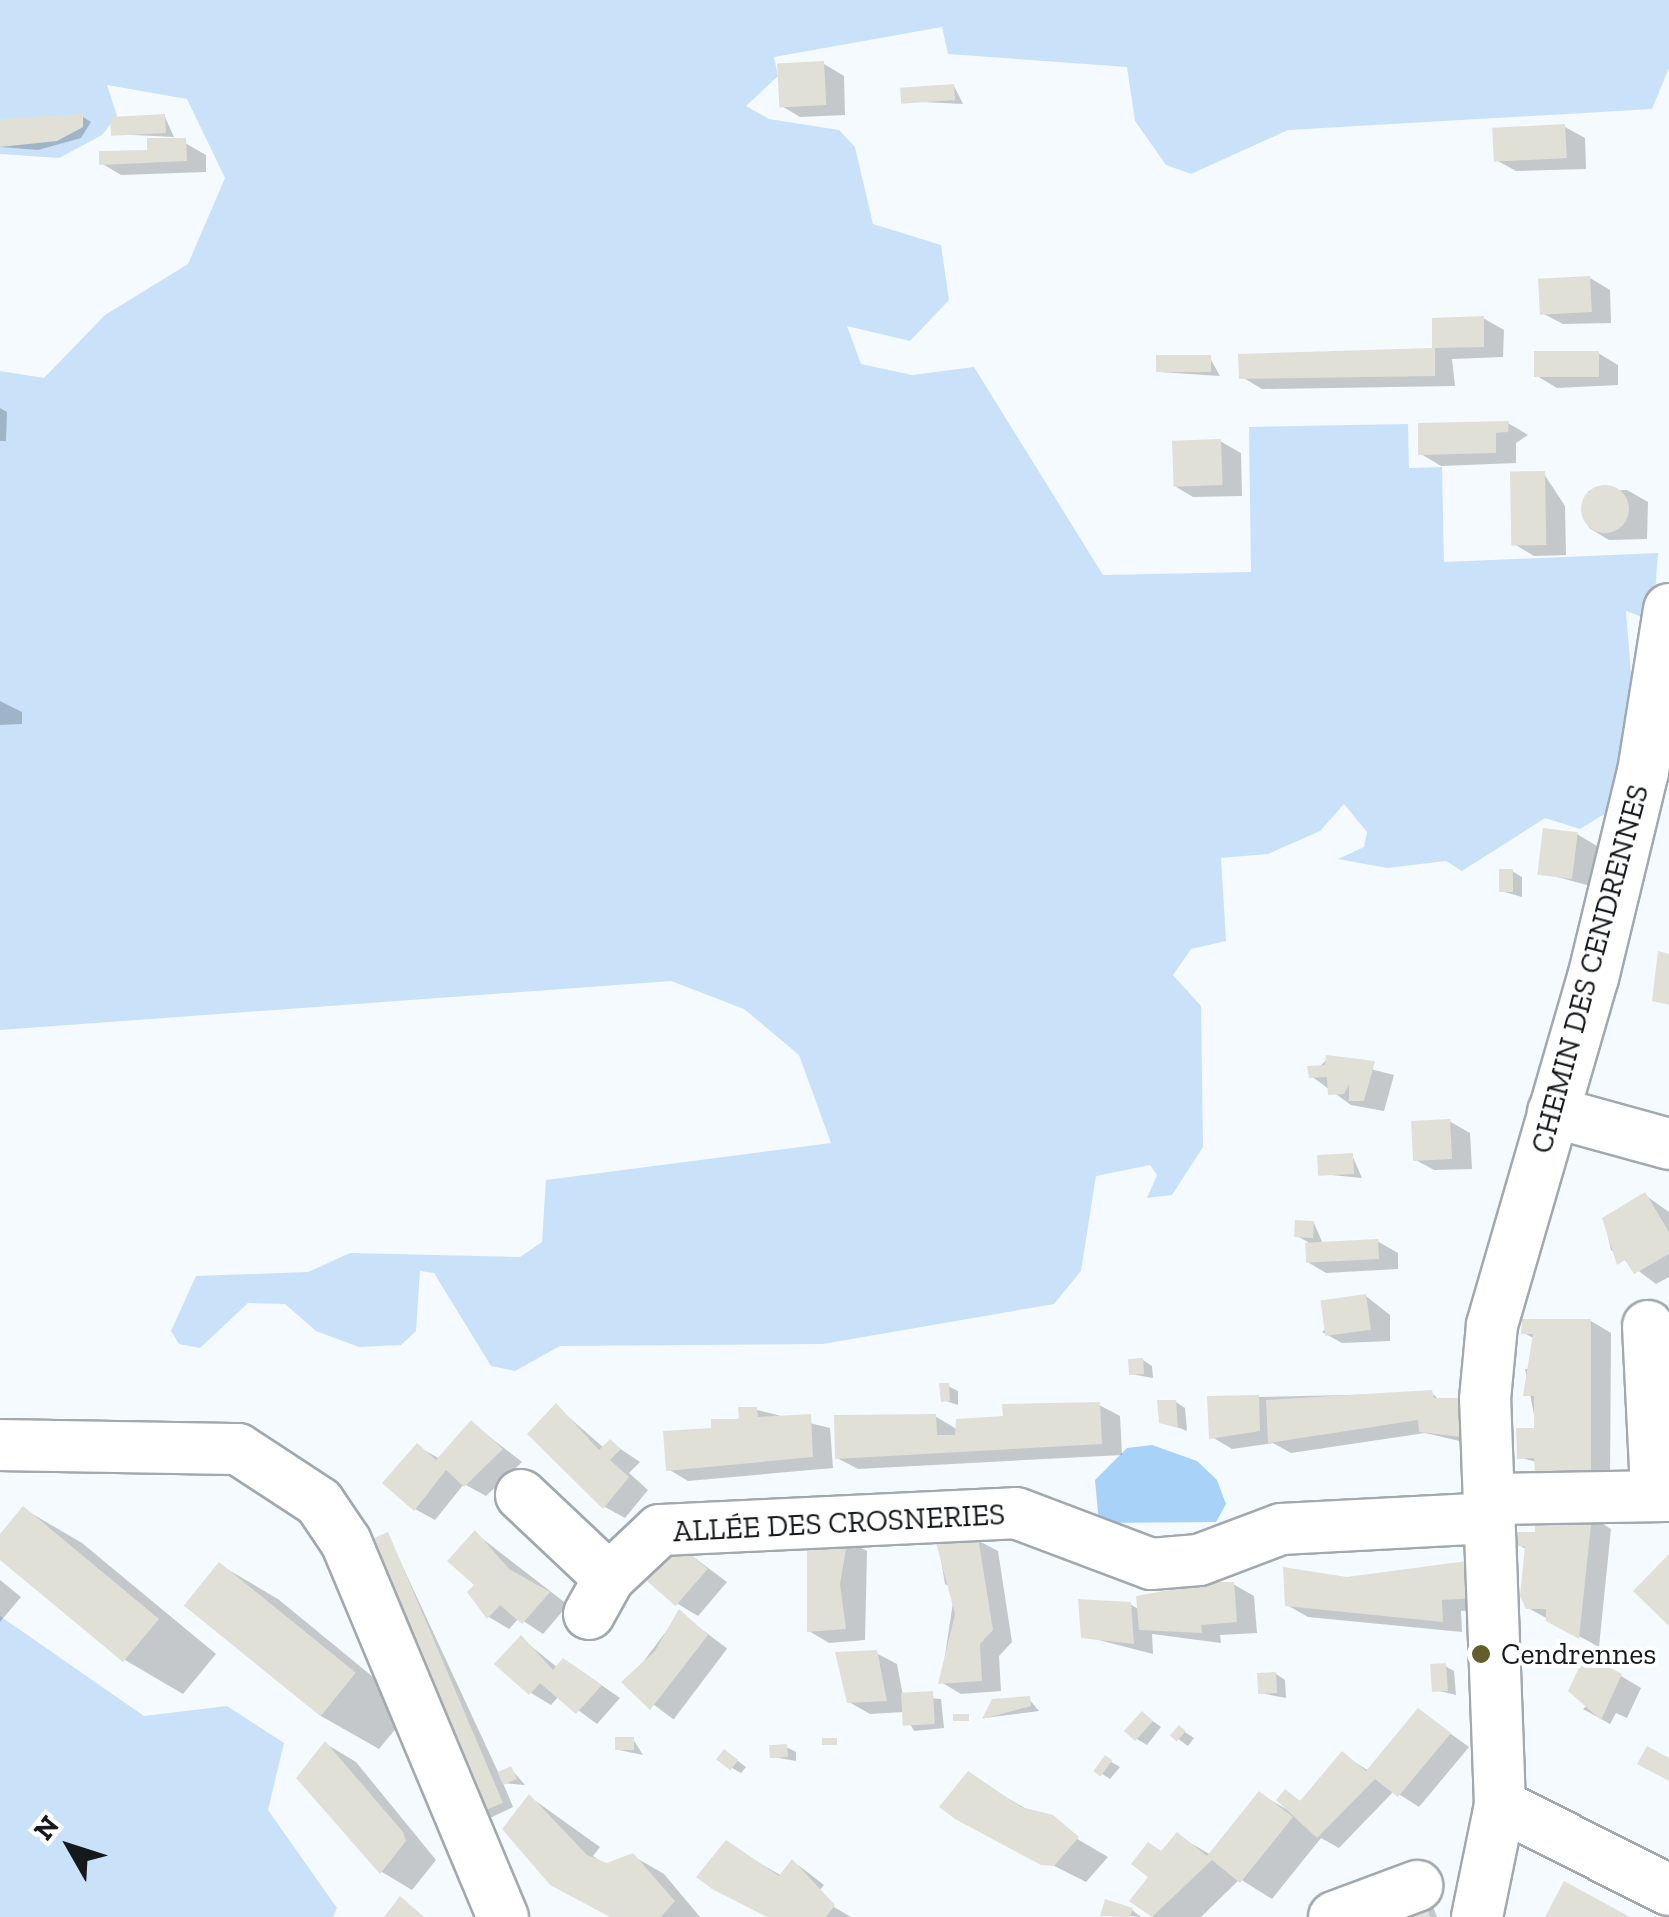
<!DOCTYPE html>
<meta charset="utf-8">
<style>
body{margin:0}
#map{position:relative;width:1669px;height:1917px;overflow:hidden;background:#f5fafe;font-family:"Zilla Slab",serif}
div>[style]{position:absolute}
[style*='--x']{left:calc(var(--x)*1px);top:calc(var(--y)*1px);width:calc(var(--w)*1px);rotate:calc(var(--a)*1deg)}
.green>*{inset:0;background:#c9e2fa}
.water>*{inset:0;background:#a9d2f9}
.shadow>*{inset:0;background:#0003;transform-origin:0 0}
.building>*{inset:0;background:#e0e0d7;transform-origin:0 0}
.round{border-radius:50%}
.roads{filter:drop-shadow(2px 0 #a2a8af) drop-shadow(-2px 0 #a2a8af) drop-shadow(0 2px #a2a8af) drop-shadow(0 -2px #a2a8af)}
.minor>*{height:50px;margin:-25px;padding:0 25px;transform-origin:25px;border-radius:25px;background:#fff}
.dots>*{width:28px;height:28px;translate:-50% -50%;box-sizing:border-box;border:5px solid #fff;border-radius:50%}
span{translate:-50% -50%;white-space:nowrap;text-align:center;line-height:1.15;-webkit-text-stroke:8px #fff;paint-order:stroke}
.street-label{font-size:30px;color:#16191b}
.poi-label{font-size:30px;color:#16191b}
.left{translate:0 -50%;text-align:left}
.north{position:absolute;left:20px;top:1797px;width:100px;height:100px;-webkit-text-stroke:8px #fff;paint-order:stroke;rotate:309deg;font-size:28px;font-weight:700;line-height:40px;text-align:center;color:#16191b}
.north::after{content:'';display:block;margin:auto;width:35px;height:45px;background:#16191b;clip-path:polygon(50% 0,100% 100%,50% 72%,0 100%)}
</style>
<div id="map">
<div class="green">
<i style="clip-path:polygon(0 0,1669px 0,1669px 68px,1652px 109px,1288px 130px,1191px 174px,1166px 165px,1135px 121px,1127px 67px,948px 54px,942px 27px,774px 57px,778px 76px,746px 106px,769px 119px,839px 130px,855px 147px,873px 224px,941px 245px,949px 300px,910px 341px,847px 326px,861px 364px,912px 375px,974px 367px,1103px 575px,1251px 572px,1249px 427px,1408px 424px,1409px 468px,1442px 467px,1444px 562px,1658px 553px,1653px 621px,1626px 611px,1632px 686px,1608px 812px,1580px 829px,1545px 818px,1462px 871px,1446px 861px,1387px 868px,1338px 859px,1364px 847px,1367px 832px,1344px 804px,1320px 831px,1268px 854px,1221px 858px,1226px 941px,1191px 949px,1173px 975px,1201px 1006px,1203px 1147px,1172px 1195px,1147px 1198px,1157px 1175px,1150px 1165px,1096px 1176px,1081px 1271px,1054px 1304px,823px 1344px,560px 1346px,515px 1371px,491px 1366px,434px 1273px,420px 1271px,416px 1331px,401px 1345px,359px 1347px,316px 1331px,285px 1304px,248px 1303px,200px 1348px,179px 1344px,171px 1331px,196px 1276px,308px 1272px,350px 1253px,520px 1257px,542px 1242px,546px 1180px,831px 1143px,799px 1055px,744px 1009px,671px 981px,0 1030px,0 371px,44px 378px,105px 315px,188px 264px,225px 178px,187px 99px,107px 85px,117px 116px,102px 135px,59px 158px,0 154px)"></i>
<i style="clip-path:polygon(0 1616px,144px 1716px,227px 1706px,284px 1743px,268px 1810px,337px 1908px,333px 1917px,0 1917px)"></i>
</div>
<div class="water">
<i style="clip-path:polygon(1152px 1445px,1197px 1461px,1217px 1480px,1226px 1504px,1216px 1522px,1099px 1523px,1095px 1480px,1127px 1448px)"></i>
</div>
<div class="shadow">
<i style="clip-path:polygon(824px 64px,844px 76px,845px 115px,800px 117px,780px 105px)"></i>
<i style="clip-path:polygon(954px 86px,963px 104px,902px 101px)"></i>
<i style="clip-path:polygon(83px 117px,91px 122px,81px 138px,38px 150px,0 147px,0 121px)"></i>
<i style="clip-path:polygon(165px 117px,174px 137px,114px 134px)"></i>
<i style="clip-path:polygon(1565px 127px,1585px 138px,1586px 169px,1516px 171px,1496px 160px)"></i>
<i style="clip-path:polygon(185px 143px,206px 155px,206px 172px,121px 175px,101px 163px)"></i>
<i style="clip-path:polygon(1590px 278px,1610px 290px,1611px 323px,1563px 324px,1542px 313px)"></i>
<i style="clip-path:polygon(1483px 318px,1504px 330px,1503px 357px,1452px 359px,1455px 386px,1262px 389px,1242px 377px,1434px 351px,1435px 320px)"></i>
<i style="clip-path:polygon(1598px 353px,1618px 365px,1618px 385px,1557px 388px,1537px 376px)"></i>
<i style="clip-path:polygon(1210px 358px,1220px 376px,1159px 372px)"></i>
<i style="clip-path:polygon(0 408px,7px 412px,6px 441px,0 441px)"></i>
<i style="clip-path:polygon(1508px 423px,1528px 435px,1516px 443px,1516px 463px,1441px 466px,1421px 454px)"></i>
<i style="clip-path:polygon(1220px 441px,1241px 453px,1242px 496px,1193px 497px,1173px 485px)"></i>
<i style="clip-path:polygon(1544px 474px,1565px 506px,1566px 555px,1534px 556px,1514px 544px)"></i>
<i style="clip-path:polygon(1627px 490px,1648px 502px,1647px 539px,1609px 540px,1589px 528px,1588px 491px)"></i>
<i style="clip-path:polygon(0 701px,22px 712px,22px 724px,0 725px)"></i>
<i style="clip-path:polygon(1577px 834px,1597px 846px,1594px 887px,1543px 873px)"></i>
<i style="clip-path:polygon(1512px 871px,1522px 877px,1522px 897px,1501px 891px)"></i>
<i style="clip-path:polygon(1328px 1058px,1394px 1075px,1384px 1111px,1351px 1105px,1311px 1076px)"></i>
<i style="clip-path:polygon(1449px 1121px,1470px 1133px,1472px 1169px,1434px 1170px,1414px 1159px)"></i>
<i style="clip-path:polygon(1352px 1155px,1362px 1178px,1321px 1174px)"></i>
<i style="clip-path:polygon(1645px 1195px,1669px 1212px,1669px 1277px,1656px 1284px,1611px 1250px,1604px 1219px)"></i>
<i style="clip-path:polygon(1314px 1223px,1323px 1244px,1377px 1241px,1398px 1253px,1398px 1269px,1326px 1273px,1306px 1261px,1308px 1242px,1297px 1236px)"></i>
<i style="clip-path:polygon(1366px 1296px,1390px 1315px,1390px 1341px,1342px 1343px,1322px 1332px)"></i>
<i style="clip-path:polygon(1591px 1321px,1611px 1333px,1610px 1484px,1519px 1457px,1537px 1430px,1525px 1369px,1542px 1368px,1535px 1339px,1524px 1333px)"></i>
<i style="clip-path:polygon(1143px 1360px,1152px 1366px,1153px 1378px,1131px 1374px)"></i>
<i style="clip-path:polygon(948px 1386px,958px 1391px,958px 1405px,943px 1400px)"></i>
<i style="clip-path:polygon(1432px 1393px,1490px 1448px,1425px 1433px,1291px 1453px,1273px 1443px,1232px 1449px,1212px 1437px,1258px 1397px)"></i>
<i style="clip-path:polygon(1176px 1402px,1185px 1408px,1187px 1431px,1161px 1421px)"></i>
<i style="clip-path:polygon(1099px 1405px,1120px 1416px,1122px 1455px,858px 1469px,837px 1458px,935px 1416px,958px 1430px)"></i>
<i style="clip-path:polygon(556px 1406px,604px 1448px,610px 1442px,640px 1462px,629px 1473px,648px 1490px,625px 1518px,605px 1507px)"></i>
<i style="clip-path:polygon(757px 1410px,830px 1428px,833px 1468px,688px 1481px,668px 1469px,713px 1430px)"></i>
<i style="clip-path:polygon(472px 1423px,522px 1462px,486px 1496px,464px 1484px,435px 1520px,415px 1509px,417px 1446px,440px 1459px)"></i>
<i style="clip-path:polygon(24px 1509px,82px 1543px,216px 1654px,183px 1694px,125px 1660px,0 1557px,0 1537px)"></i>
<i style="clip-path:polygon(1591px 1517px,1611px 1529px,1599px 1647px,1528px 1608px,1528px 1550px,1519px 1545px)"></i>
<i style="clip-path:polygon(475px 1533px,568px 1605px,543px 1634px,519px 1618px,509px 1629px,489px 1617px)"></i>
<i style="clip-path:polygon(388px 1535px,499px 1774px,511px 1769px,525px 1785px,503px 1783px,513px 1807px,490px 1818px)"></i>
<i style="clip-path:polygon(847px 1540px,867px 1551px,865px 1640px,829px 1643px,809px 1631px)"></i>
<i style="clip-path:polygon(977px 1540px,998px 1551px,1012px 1642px,999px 1656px,1001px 1691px,961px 1694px,941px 1682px,955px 1589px,945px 1584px,938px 1542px)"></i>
<i style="clip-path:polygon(680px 1547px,727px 1582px,698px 1616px,678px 1604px)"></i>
<i style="clip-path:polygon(1473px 1562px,1494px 1609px,1461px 1611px,1462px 1632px,1308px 1617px,1287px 1605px,1347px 1579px)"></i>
<i style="clip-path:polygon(220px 1565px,278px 1599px,412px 1709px,379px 1749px,321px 1716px)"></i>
<i style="clip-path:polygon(0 1580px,21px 1597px,0 1622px)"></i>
<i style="clip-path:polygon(1233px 1584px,1254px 1596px,1257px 1633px,1220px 1635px,1221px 1643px,1152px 1634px,1153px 1654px,1083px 1636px,1130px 1604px,1140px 1610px)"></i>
<i style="left:680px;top:1613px;width:59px;height:89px;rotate:37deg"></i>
<i style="clip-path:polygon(521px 1638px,558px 1668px,584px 1673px,620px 1698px,597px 1724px,559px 1696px,551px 1705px,531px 1693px,498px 1664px)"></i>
<i style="clip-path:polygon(876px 1653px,897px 1664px,903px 1696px,941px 1699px,944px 1728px,914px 1731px,904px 1712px,870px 1714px,849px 1702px)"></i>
<i style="clip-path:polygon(1445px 1666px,1454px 1671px,1456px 1695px,1435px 1690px)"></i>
<i style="clip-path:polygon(1276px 1674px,1285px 1680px,1286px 1698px,1260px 1693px)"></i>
<i style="clip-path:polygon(1621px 1676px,1641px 1688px,1627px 1718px,1616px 1713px,1610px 1724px,1583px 1709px)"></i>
<i style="clip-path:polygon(1029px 1699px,1039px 1711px,985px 1718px,993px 1701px)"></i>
<i style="clip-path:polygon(1419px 1711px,1469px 1747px,1419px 1807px,1394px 1791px,1339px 1848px,1321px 1838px,1272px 1899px,1240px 1879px,1201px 1917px,1153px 1917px,1133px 1901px,1177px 1835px,1211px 1855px,1260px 1794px,1286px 1809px,1285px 1792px,1302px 1802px,1342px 1754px,1369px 1771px)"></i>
<i style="clip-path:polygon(1143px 1714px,1161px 1727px,1147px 1745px,1137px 1739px)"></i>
<i style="clip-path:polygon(1180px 1729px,1194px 1738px,1188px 1746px,1174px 1736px)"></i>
<i style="clip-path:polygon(633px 1739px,643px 1755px,619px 1750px)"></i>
<i style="clip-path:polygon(326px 1744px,356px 1762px,436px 1860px,412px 1890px,382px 1872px)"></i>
<i style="clip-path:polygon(786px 1747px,796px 1752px,796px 1761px,773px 1757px)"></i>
<i style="clip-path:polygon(734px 1758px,746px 1767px,741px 1773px,732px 1768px)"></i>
<i style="clip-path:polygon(1106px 1759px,1120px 1767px,1110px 1779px,1096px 1770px)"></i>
<i style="clip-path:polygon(968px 1775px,1108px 1857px,1086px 1882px,972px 1824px)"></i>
<i style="clip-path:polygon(530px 1797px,600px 1847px,593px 1856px,608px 1866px,633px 1856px,664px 1874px,700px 1917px,617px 1917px)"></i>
<i style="clip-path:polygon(726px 1844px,803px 1888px,793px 1862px,802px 1868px,824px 1885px,815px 1896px,851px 1917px,776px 1917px)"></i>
<i style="clip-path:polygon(1432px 1904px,1437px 1917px,1374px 1917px)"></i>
<i style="clip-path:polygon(1132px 1910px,1141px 1917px,1103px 1914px)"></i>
</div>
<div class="building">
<i style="left:824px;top:61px;width:44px;height:47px;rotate:87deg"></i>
<i style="left:954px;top:84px;width:16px;height:54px;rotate:86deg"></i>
<i style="clip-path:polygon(83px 114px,83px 127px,57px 141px,0 147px,0 119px)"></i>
<i style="left:165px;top:114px;width:19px;height:55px;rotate:87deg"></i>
<i style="left:1565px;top:124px;width:34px;height:73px;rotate:87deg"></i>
<i style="clip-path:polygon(147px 138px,186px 138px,187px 161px,99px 165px,99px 151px,147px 150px)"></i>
<i style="left:1590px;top:276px;width:36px;height:52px;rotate:87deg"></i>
<i style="clip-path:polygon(1484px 316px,1484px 347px,1435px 348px,1435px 376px,1239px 379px,1238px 354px,1432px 348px,1432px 318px)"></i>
<i style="left:1534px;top:351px;width:65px;height:26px"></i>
<i style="left:1211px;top:355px;width:17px;height:55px;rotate:90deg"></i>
<i style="clip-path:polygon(1509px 421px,1508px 432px,1496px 433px,1496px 453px,1418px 455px,1418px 423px)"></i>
<i style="left:1221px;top:439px;width:46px;height:49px;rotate:88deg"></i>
<i style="left:1545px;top:471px;width:74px;height:35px;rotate:89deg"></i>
<i class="round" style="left:1581px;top:485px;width:48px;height:48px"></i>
<i style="left:1543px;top:828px;width:35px;height:47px;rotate:7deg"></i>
<i style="left:1499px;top:869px;width:14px;height:23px"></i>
<i style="clip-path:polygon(1658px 951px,1669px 954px,1669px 1005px,1652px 1001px)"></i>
<i style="clip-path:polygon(1326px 1055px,1375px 1061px,1364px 1101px,1349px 1101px,1349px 1084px,1344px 1094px,1328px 1095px,1327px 1077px,1309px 1078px,1307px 1066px,1325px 1065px)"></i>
<i style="left:1450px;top:1119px;width:40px;height:39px;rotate:87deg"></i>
<i style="left:1353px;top:1153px;width:21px;height:36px;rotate:87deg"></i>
<i style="clip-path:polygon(1645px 1192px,1669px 1232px,1669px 1254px,1634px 1274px,1625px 1260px,1617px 1265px,1602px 1218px)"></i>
<i style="left:1295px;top:1220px;width:19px;height:17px;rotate:3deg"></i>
<i style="left:1378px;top:1239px;width:20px;height:73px;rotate:87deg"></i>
<i style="left:1366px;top:1294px;width:36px;height:46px;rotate:82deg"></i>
<i style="clip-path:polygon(1522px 1319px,1591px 1319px,1591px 1474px,1535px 1474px,1534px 1458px,1517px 1459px,1516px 1428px,1534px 1428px,1534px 1396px,1523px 1396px,1533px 1334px,1521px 1334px)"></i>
<i style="left:1143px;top:1358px;width:16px;height:15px;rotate:86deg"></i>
<i style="clip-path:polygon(939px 1383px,949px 1383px,950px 1401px,941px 1402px)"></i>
<i style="clip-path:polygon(1432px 1390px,1434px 1398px,1469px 1398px,1470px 1438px,1419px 1432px,1418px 1420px,1268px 1443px,1266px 1400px)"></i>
<i style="clip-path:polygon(1259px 1395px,1260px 1431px,1209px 1439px,1207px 1396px)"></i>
<i style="clip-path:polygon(1157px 1400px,1176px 1400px,1178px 1428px,1159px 1423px)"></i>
<i style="clip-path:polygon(1100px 1402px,1102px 1444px,835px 1459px,834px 1415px,936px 1414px,937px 1435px,955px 1435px,956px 1419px,1003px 1416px,1002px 1404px)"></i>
<i style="clip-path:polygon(556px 1403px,599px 1450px,610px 1439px,621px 1449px,610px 1460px,629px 1477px,603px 1509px,527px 1434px)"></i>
<i style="clip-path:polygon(738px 1407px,757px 1407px,758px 1417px,811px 1414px,813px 1457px,666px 1471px,663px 1431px,711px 1428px,711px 1419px,739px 1419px)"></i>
<i style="clip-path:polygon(471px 1420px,503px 1449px,464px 1487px,446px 1470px,414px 1511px,382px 1483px,417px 1443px,436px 1460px)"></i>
<i style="clip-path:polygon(23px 1506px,159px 1619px,123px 1662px,0 1560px,0 1534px)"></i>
<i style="clip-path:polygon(1535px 1515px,1592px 1515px,1579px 1639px,1546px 1621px,1546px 1609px,1526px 1609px,1520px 1596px,1525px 1546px,1516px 1546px,1516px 1532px,1535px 1532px)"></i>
<i style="clip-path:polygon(475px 1530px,509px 1569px,550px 1592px,522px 1624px,500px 1605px,487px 1619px,467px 1592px,474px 1585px,447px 1561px)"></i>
<i style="left:388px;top:1532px;width:294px;height:25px;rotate:67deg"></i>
<i style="clip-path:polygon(848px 1537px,840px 1584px,846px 1629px,807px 1632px,807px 1539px)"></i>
<i style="clip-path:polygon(978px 1537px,993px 1630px,980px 1644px,982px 1681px,938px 1684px,955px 1614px,935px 1539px)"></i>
<i style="left:679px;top:1544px;width:38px;height:49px;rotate:41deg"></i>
<i style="clip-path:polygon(1669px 1554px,1669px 1626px,1633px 1591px)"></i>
<i style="clip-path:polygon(1474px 1560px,1475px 1598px,1442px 1600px,1443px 1622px,1285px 1606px,1283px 1567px,1347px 1577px)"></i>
<i style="left:219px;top:1562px;width:176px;height:56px;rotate:39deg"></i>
<i style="clip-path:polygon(1213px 1582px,1234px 1582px,1237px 1622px,1201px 1625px,1202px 1633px,1139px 1630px,1136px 1596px)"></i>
<i style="clip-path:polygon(1078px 1599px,1131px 1602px,1134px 1644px,1081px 1638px)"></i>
<i style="clip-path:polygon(679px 1609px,708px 1635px,650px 1710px,621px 1682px,655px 1651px)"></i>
<i style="clip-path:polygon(521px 1635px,553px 1670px,563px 1658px,602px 1685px,576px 1714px,540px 1683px,529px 1695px,494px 1664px)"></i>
<i style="clip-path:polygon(877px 1650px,887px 1701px,847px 1703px,835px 1652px)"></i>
<i style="clip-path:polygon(1585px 1655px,1622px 1674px,1601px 1720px,1568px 1691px)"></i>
<i style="left:1446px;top:1663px;width:28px;height:16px;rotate:86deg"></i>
<i style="left:1276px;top:1672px;width:21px;height:19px;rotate:87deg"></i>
<i style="left:933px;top:1691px;width:33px;height:32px;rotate:87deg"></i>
<i style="clip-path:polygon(1030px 1696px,1031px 1706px,982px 1719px,992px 1699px)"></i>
<i style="clip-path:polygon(1418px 1708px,1451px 1733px,1398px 1797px,1375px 1779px,1317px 1838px,1276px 1800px,1285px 1789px,1300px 1801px,1342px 1751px,1366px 1771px)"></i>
<i style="left:1142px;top:1711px;width:15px;height:27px;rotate:42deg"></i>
<i style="left:953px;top:1714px;width:16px;height:7px"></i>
<i style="left:1179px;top:1725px;width:9px;height:14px;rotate:41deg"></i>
<i style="left:634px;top:1737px;width:13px;height:19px;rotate:90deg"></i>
<i style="left:837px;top:1738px;width:7px;height:15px;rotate:90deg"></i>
<i style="clip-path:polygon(325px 1741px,403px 1832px,406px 1841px,380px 1874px,296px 1778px)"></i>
<i style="left:787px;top:1744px;width:13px;height:18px;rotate:86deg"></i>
<i style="clip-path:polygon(1647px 1746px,1669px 1758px,1669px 1781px,1637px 1764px)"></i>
<i style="left:724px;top:1749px;width:18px;height:13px;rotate:38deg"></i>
<i style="left:1105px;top:1755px;width:9px;height:20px;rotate:36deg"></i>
<i style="left:511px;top:1766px;width:14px;height:15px;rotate:65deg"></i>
<i style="clip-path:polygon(968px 1771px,1021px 1807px,1053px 1815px,1079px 1837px,1054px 1866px,1041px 1865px,955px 1819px,939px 1807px)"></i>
<i style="clip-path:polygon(1259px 1791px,1293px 1817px,1240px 1883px,1212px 1860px,1152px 1917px,1129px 1901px,1148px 1877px,1131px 1864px,1148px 1842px,1161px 1851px,1177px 1832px,1207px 1856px)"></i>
<i style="clip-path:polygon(529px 1794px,587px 1855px,607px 1863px,633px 1853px,675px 1901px,661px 1917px,610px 1917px,550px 1885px,502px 1829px)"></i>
<i style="clip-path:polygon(726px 1840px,779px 1876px,792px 1859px,835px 1905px,826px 1917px,767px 1917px,712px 1889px,696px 1877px)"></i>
<i style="clip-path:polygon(1564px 1881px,1630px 1917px,1545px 1917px)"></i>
<i style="clip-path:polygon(400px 1896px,424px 1917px,384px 1917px)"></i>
<i style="clip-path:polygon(1423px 1896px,1430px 1917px,1368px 1917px)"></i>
<i style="clip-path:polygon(1105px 1899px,1133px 1908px,1130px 1917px,1100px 1916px)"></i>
</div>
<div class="roads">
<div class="minor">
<i style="--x:1553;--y:1112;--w:120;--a:15.4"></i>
<i style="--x:1648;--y:1326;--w:165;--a:87.2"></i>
<i style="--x:0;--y:1445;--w:238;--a:1"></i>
<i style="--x:238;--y:1449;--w:97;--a:33.2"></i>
<i style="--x:319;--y:1502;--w:48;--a:56"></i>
<i style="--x:346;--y:1542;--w:407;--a:67.3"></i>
<i style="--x:521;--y:1495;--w:121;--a:43.3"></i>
<i style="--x:1490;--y:1499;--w:179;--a:-1"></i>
<i style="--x:589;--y:1614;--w:41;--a:-60.9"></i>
<i style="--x:609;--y:1578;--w:70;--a:-43.3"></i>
<i style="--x:660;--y:1530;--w:356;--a:-2.7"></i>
<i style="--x:1016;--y:1513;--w:144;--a:20.7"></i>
<i style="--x:1151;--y:1564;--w:48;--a:-4.8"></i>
<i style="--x:1199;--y:1560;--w:88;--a:-20.7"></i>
<i style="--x:1281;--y:1529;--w:208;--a:-3"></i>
<i style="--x:1500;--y:1805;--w:189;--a:26.7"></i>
<i style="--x:1334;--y:1917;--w:89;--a:-20.5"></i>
<i style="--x:1477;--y:1917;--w:114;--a:-78.4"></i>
<i style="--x:1500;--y:1805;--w:406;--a:-92.1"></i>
<i style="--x:1485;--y:1399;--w:74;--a:-84.6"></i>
<i style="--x:1492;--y:1325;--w:361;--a:-73.8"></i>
<i style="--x:1593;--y:978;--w:212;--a:-76.4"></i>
<i style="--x:1643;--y:772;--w:165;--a:-80.9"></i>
</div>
</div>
<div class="dots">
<i style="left:1481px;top:1654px;background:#625f2b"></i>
</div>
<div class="street-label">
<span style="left:1590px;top:969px;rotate:-75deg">CHEMIN DES CENDRENNES</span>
<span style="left:839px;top:1523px;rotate:-3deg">ALLÉE DES CROSNERIES</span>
</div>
<div class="poi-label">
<span class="left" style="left:1501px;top:1654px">Cendrennes</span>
</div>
<div class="north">N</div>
</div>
